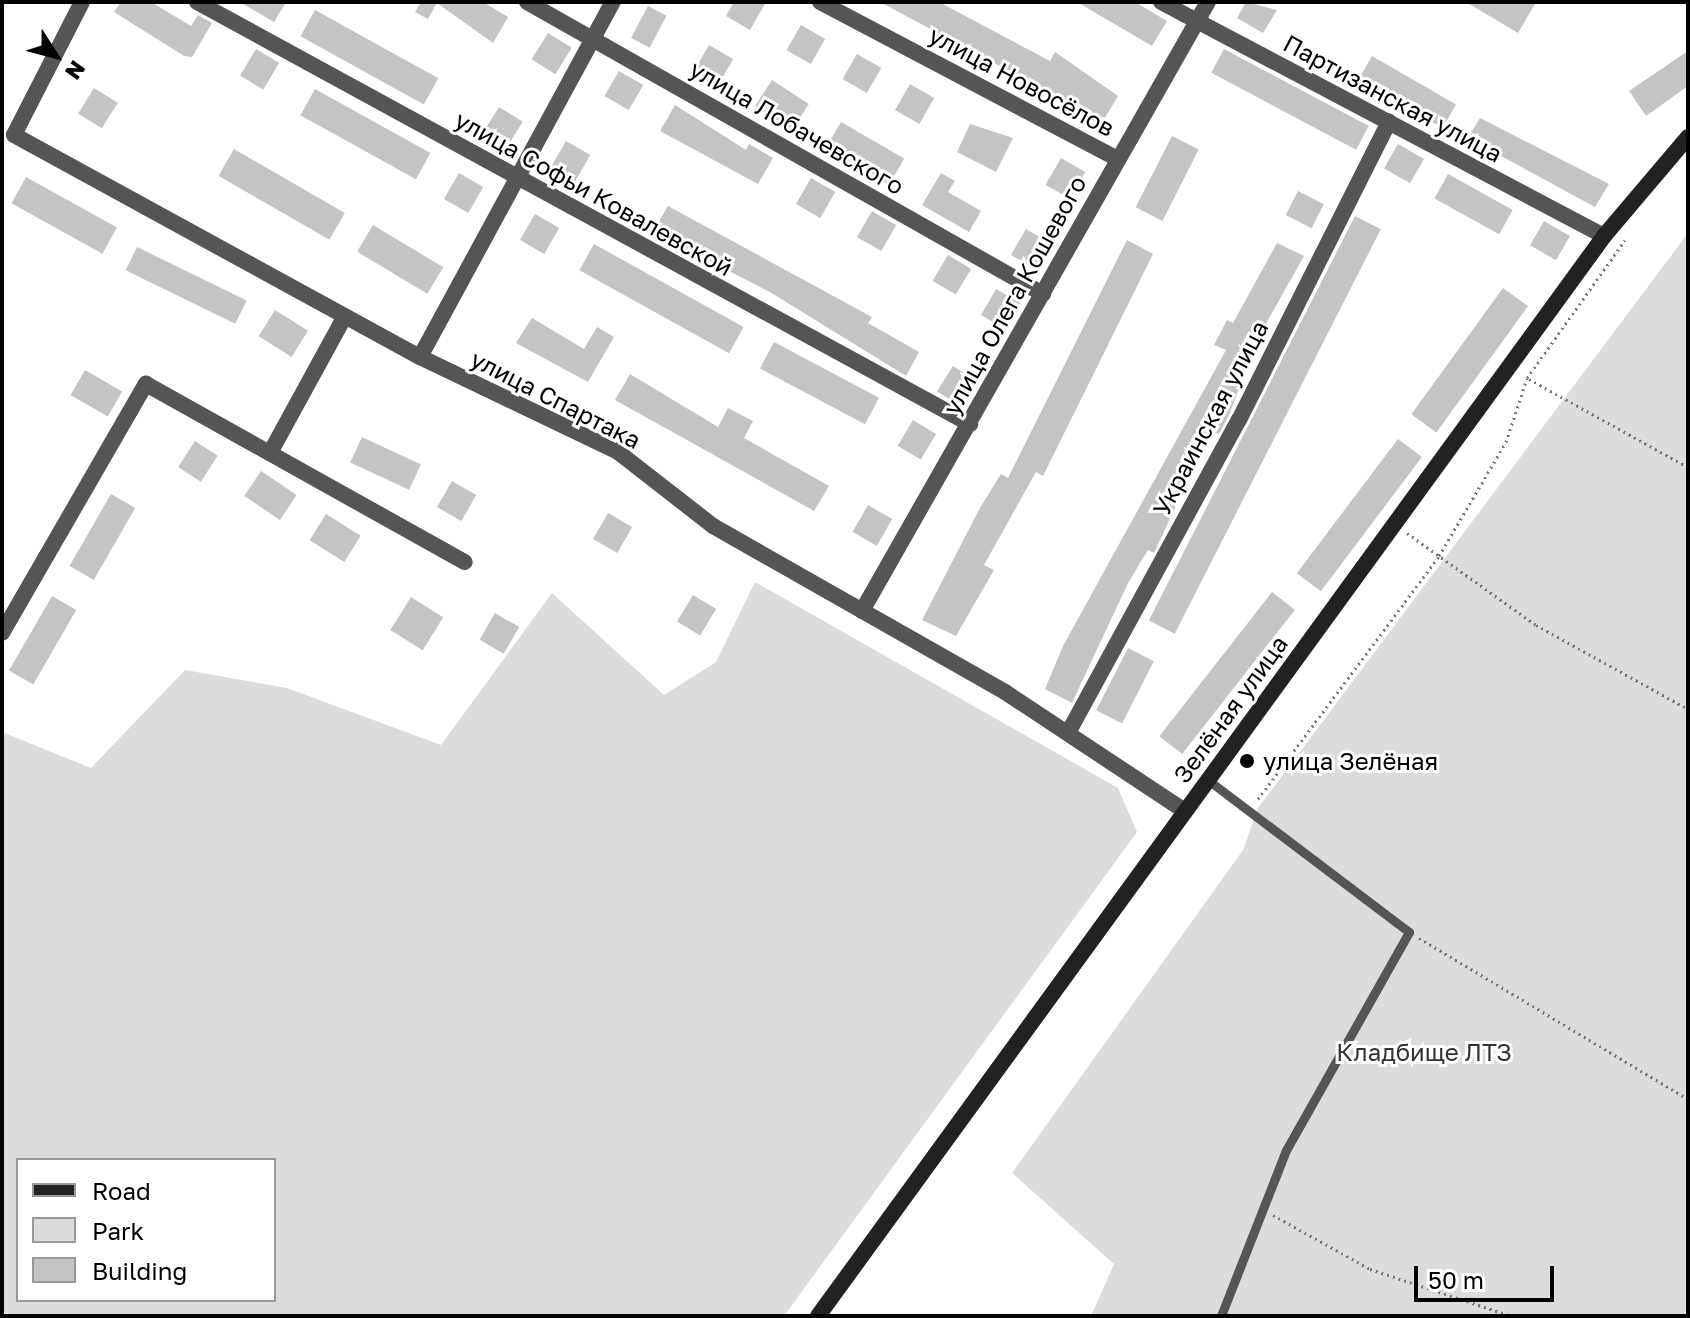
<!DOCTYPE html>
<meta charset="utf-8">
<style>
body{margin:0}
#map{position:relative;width:1690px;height:1318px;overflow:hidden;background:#fff;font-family:"Golos Text",sans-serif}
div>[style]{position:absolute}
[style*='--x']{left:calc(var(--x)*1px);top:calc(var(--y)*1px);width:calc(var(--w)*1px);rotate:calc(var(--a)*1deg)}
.green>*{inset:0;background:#dcdcdc}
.building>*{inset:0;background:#c4c4c4;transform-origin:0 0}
.path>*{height:3px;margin-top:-1.5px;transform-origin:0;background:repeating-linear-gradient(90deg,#777 0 2px,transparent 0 6px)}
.lane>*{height:9px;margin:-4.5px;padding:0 4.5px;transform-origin:4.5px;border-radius:4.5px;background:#555}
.street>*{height:16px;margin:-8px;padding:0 8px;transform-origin:8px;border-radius:8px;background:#555}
.secondary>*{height:16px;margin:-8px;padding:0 8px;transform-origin:8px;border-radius:8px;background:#222}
.dots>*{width:22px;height:22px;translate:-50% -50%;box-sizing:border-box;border:4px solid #fff;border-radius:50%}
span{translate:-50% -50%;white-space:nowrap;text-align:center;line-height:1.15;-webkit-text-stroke:6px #fff;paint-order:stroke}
.street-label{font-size:24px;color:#000}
.poi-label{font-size:24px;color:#000}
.left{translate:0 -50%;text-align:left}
.park-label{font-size:24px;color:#333}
.frame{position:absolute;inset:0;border:4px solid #000;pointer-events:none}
.legend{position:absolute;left:16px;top:1158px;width:260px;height:144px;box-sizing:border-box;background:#fff;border:2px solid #999;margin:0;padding:10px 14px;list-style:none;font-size:24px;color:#000}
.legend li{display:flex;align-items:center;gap:16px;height:40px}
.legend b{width:40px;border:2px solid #999}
.north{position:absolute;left:16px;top:16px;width:80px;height:80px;-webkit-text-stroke:6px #fff;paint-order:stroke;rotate:126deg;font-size:22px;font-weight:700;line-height:32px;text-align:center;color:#000}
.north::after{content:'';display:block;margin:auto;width:28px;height:36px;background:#000;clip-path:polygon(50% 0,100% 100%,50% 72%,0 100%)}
.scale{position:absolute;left:1414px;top:1266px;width:140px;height:36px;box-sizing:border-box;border:4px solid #000;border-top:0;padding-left:10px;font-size:24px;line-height:28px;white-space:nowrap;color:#000;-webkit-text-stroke:6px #fff;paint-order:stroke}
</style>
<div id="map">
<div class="green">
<i style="clip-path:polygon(1688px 233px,1688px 1316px,1091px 1316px,1114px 1264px,1012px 1173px,1243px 850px,1258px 808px)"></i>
<i style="clip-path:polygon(evenodd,755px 582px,1118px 788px,1137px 832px,784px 1316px,2px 1316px,2px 732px,91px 768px,185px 670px,287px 688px,441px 745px,552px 593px,664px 695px,716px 662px,755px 582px,18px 1160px,274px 1160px,274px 1300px,18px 1300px,18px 1160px)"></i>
</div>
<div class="building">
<i style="clip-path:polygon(121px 2px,151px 2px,191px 26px,198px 15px,212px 23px,192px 57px,184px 56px,114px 12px)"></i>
<i style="clip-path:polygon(240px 2px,286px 2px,274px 22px)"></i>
<i style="clip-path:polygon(421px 2px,483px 2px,508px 17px,493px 43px,437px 3px,428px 19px,415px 12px)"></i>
<i style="clip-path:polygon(734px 2px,766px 2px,750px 30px,726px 16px)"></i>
<i style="clip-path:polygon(880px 2px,939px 2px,1050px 61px,1055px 52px,1118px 96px,1103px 121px)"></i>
<i style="clip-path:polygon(1077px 2px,1135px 2px,1167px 21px,1152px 46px)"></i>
<i style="clip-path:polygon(1246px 2px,1277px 10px,1263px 33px,1237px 18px)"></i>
<i style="clip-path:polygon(1466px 2px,1536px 2px,1518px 33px)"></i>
<i style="left:648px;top:6px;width:21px;height:36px;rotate:28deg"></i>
<i style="left:315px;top:10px;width:141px;height:30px;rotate:29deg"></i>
<i style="left:801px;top:25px;width:28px;height:29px;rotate:30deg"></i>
<i style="left:548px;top:33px;width:28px;height:31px;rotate:32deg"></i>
<i style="left:709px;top:45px;width:28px;height:29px;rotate:30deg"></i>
<i style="left:256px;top:49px;width:27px;height:31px;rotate:31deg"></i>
<i style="left:1224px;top:49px;width:164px;height:27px;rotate:28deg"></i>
<i style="clip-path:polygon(1688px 51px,1688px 86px,1646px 116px,1629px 91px)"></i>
<i style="left:857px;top:54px;width:28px;height:29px;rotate:30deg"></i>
<i style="left:1372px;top:56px;width:97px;height:27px;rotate:30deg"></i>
<i style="left:619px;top:71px;width:28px;height:29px;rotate:30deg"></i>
<i style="left:772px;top:80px;width:44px;height:31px;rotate:33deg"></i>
<i style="left:910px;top:84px;width:28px;height:30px;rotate:30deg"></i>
<i style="left:94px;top:88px;width:28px;height:30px;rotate:32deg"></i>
<i style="left:315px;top:89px;width:132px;height:30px;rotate:29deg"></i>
<i style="clip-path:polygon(675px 105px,746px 150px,749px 144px,773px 158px,758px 184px,660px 131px)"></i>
<i style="left:499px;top:107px;width:28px;height:30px;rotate:32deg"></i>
<i style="clip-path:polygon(1480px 118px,1609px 184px,1595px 207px,1468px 138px)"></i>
<i style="left:841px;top:122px;width:73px;height:30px;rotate:30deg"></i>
<i style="clip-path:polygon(970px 124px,1013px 138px,996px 172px,957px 152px)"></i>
<i style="left:1172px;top:136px;width:30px;height:80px;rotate:27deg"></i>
<i style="left:566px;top:141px;width:28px;height:30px;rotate:30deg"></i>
<i style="left:1398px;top:144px;width:30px;height:28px;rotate:30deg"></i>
<i style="left:234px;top:149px;width:128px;height:31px;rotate:30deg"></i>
<i style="left:1061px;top:158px;width:28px;height:31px;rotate:30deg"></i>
<i style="left:459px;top:173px;width:28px;height:30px;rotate:30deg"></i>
<i style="clip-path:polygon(941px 173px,955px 181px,948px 192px,981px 211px,969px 232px,922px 205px)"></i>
<i style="left:1448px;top:174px;width:74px;height:28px;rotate:29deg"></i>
<i style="left:26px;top:177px;width:104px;height:30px;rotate:29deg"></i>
<i style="left:811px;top:178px;width:28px;height:30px;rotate:30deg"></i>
<i style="left:1298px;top:191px;width:29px;height:27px;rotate:27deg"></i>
<i style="clip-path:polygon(668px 206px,872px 317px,868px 323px,919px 352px,906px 376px,770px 292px,653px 232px)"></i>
<i style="left:872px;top:211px;width:28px;height:30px;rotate:30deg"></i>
<i style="left:535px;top:214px;width:28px;height:30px;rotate:30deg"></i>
<i style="left:1355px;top:216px;width:29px;height:454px;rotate:27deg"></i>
<i style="left:1544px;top:221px;width:30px;height:28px;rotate:30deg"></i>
<i style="left:373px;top:225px;width:82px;height:31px;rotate:31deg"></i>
<i style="left:1026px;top:229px;width:28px;height:30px;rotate:30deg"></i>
<i style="clip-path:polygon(1127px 240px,1153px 254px,1043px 476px,1036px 472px,984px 565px,994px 570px,956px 636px,922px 620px,980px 508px,1001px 474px,1008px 478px)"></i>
<i style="clip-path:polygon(1277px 243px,1304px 256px,1259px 336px,1229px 415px,1219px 434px,1211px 431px,1154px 553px,1148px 550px,1128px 583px,1072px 703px,1045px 689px,1063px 646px,1226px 350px,1214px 345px,1227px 320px,1233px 323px)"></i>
<i style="left:594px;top:244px;width:171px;height:30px;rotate:29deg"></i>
<i style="left:137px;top:247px;width:122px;height:26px;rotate:26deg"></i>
<i style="left:948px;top:255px;width:27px;height:30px;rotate:31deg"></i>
<i style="left:1503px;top:288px;width:31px;height:156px;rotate:36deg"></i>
<i style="left:996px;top:289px;width:28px;height:30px;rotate:30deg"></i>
<i style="left:275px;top:310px;width:39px;height:31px;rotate:32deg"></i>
<i style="clip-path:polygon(532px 318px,584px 349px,597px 327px,614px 337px,588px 382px,516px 343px)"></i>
<i style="left:774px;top:342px;width:119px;height:30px;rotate:28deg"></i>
<i style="left:953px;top:366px;width:28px;height:30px;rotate:32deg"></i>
<i style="left:85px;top:370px;width:43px;height:29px;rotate:30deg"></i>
<i style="clip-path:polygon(630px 374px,718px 427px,728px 408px,753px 421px,744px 438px,829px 486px,814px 511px,615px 400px)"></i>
<i style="left:913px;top:420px;width:27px;height:30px;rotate:31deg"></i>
<i style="left:362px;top:437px;width:65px;height:28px;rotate:25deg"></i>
<i style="left:1398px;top:439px;width:30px;height:168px;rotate:37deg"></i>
<i style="left:195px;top:441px;width:27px;height:31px;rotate:33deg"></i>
<i style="left:261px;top:471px;width:43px;height:30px;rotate:34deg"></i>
<i style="left:452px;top:481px;width:28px;height:30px;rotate:30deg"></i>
<i style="left:111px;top:494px;width:28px;height:83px;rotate:30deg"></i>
<i style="left:868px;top:505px;width:28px;height:31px;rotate:30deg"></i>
<i style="left:608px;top:513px;width:28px;height:30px;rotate:30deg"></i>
<i style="left:326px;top:514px;width:41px;height:31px;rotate:32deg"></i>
<i style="left:1272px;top:592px;width:29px;height:183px;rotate:38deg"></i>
<i style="left:693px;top:595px;width:27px;height:31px;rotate:31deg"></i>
<i style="left:52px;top:596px;width:28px;height:86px;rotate:30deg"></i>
<i style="left:411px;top:597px;width:38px;height:39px;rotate:32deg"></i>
<i style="left:495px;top:613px;width:28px;height:31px;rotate:30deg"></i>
<i style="left:1128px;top:648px;width:29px;height:70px;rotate:27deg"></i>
</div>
<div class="path">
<i style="--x:1529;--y:379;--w:182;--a:29"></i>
<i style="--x:1407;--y:533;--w:158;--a:35.5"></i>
<i style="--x:1536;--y:625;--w:174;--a:28.9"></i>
<i style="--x:1258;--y:799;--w:303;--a:-53.3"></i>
<i style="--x:1439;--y:556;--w:132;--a:-59.6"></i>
<i style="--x:1506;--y:442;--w:67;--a:-71.8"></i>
<i style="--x:1527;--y:378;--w:169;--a:-54.6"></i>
<i style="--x:1419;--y:938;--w:313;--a:30.9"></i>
<i style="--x:1273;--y:1215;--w:111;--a:29.1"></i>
<i style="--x:1370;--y:1269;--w:149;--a:18.4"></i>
</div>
<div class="lane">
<i style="--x:1208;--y:780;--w:252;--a:37.1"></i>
<i style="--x:1409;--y:932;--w:250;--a:119.4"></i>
<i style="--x:1286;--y:1150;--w:178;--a:111.4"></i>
</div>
<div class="street">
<i style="--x:82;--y:2;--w:149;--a:117.1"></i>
<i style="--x:14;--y:135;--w:463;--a:28.7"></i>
<i style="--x:420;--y:357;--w:220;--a:25.6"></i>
<i style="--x:618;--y:452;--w:120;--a:37.9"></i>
<i style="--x:713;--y:526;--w:336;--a:29.6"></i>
<i style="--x:1005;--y:692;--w:216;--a:33.5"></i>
<i style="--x:197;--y:2;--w:881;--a:28.63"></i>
<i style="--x:527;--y:2;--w:593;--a:29.51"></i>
<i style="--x:820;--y:2;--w:335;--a:27.8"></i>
<i style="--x:1161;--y:2;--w:501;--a:27.84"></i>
<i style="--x:420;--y:357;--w:404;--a:-61.5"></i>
<i style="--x:270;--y:453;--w:156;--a:-61.3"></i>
<i style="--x:862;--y:611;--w:700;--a:-60.4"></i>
<i style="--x:2;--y:633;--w:288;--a:-60"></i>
<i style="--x:146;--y:384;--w:365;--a:29.2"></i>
<i style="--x:1068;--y:733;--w:357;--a:-61.4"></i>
<i style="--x:1239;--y:420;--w:334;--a:-63.3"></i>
</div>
<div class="secondary">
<i style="--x:818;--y:1316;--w:1336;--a:-53.95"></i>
<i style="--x:1604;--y:236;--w:130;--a:-49.7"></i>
</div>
<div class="dots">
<i style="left:1247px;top:761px;background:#000"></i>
</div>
<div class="street-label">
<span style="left:1022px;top:81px;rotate:28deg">улица Новосёлов</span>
<span style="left:1393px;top:98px;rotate:28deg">Партизанская улица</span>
<span style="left:797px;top:127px;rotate:30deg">улица Лобачевского</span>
<span style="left:594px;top:193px;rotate:29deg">улица Софьи Ковалевской</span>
<span style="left:1014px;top:295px;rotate:-61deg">улица Олега Кошевого</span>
<span style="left:556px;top:399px;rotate:27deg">улица Спартака</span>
<span style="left:1210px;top:418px;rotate:-62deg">Украинская улица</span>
<span style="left:1230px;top:709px;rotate:-54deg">Зелёная улица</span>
</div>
<div class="poi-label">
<span class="left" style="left:1263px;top:761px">улица Зелёная</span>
</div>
<div class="park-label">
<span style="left:1424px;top:1052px">Кладбище ЛТЗ</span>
</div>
<div class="frame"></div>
<ul class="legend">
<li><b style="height:10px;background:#222"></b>Road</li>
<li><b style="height:22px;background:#dcdcdc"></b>Park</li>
<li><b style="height:22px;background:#c4c4c4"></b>Building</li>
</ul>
<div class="north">N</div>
<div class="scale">50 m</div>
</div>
